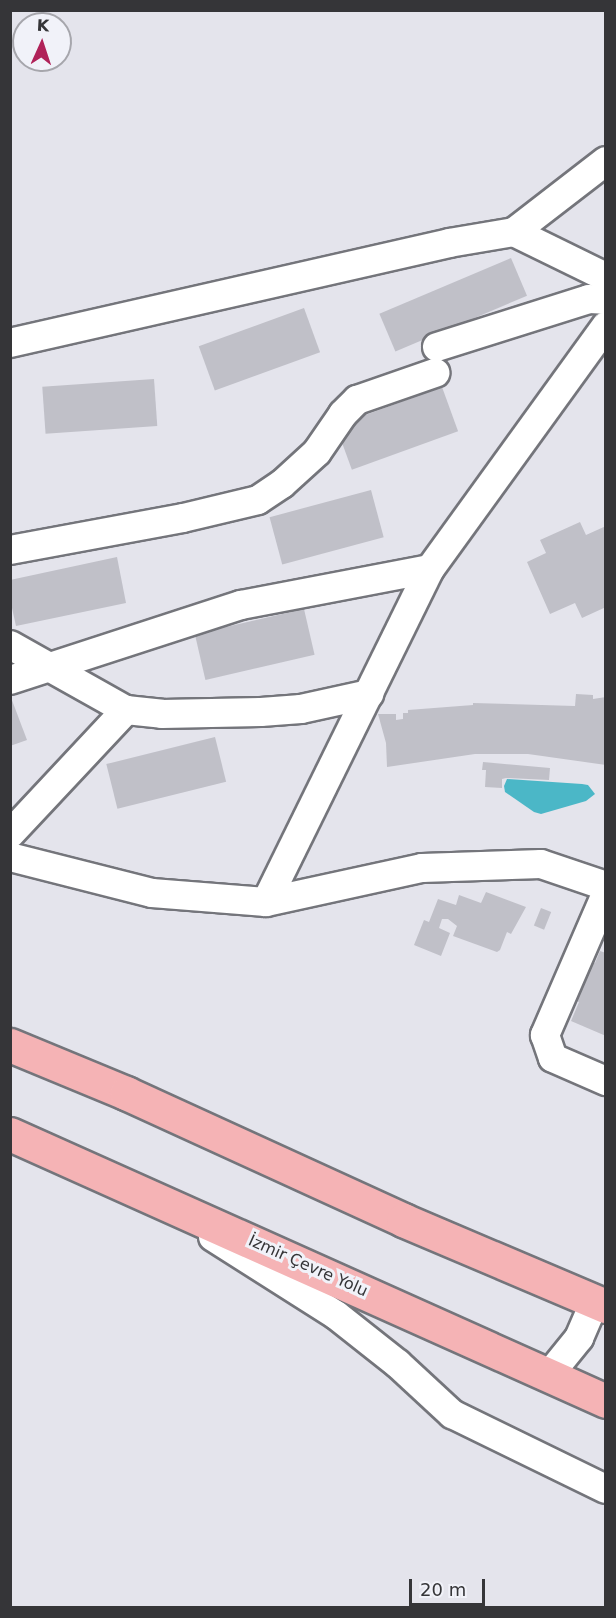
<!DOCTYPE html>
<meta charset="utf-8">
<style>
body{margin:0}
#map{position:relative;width:616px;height:1618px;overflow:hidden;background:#e4e4ec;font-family:"DejaVu Sans",sans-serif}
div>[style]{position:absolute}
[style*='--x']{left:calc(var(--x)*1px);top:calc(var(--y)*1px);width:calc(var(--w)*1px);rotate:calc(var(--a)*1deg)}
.water>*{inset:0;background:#4bb7c7}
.building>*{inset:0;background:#c0c0c8;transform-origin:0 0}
.roads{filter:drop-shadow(2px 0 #74757b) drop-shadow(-2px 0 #74757b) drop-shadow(0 2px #74757b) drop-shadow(0 -2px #74757b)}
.minor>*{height:28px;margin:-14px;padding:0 14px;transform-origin:14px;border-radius:14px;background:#fff}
.highway>*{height:33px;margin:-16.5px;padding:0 16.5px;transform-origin:16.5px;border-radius:16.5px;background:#f5b3b5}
span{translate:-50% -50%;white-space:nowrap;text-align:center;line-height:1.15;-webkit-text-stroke:6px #f1f2f9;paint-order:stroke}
.street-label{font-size:16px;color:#353538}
.frame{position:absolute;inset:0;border:12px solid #353538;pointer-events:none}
.north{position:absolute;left:12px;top:12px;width:60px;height:60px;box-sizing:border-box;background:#f1f2f9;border:2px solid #a6a6ac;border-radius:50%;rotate:3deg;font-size:16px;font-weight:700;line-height:24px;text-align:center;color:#353538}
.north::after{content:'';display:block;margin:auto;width:21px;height:27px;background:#b02259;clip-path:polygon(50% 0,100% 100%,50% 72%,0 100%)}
.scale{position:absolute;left:409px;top:1579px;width:76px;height:27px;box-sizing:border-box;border:3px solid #353538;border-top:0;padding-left:8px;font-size:18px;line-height:21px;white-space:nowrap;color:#353538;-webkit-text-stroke:4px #f1f2f9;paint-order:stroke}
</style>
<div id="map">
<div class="water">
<i style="clip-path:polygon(507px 779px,582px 784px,588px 785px,595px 794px,586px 801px,541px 814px,534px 812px,505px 792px,504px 786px)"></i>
</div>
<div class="building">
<i style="left:511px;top:258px;width:41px;height:143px;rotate:67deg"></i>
<i style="left:304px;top:308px;width:47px;height:112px;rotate:70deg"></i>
<i style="left:154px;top:379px;width:47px;height:112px;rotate:86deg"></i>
<i style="left:442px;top:387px;width:47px;height:113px;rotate:70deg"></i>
<i style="left:371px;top:490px;width:49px;height:105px;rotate:75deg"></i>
<i style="clip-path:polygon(580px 522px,586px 535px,606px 526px,606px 607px,582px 618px,575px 603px,550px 614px,527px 562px,546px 553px,540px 540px)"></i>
<i style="clip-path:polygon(117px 557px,126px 603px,16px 626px,10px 599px,10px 580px)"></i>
<i style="left:304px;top:609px;width:47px;height:112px;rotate:77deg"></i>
<i style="clip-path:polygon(576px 694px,593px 695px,593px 699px,606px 697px,606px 765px,528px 754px,475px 754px,387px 767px,386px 743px,378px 714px,396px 714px,396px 720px,403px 719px,403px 713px,408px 713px,408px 710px,473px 705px,473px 703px,575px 706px)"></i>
<i style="clip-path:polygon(10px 695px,27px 740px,10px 746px)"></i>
<i style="left:215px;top:737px;width:46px;height:112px;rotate:76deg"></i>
<i style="clip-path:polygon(483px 762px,550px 768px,549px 780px,506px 778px,502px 779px,502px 788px,485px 787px,486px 770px,482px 770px)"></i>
<i style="clip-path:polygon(486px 892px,526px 907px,511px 934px,507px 932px,500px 950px,497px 952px,453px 936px,457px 926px,448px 919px,442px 919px,439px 928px,450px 933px,441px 956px,414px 945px,424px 920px,429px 922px,438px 899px,456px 905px,459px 895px,481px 903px)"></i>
<i style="left:541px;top:908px;width:11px;height:19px;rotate:22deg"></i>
<i style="clip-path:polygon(600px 951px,606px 953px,606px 1036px,571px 1021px,579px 1002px,574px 1000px,591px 961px,595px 963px)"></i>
</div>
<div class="roads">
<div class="minor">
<i style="--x:514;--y:232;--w:102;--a:26.1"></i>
<i style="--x:10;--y:343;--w:450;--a:-12.8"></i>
<i style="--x:449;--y:243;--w:66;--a:-9.6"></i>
<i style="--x:514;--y:232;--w:116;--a:-37.7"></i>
<i style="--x:437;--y:347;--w:159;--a:-17.5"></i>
<i style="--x:589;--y:299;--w:17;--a:3"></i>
<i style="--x:10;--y:550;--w:176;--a:-10.5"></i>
<i style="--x:183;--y:518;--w:77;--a:-13.5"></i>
<i style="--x:258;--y:500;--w:29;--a:-34"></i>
<i style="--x:282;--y:484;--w:47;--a:-42.4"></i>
<i style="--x:317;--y:452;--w:46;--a:-55.6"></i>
<i style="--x:343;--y:414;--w:20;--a:-45"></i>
<i style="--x:357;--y:400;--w:83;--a:-19.1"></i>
<i style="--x:10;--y:645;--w:133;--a:29.3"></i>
<i style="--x:126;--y:710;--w:36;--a:6"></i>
<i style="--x:162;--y:714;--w:99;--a:-1.2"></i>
<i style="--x:261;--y:712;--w:40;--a:-4.3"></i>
<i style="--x:301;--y:709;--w:70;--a:-12.4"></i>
<i style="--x:10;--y:680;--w:243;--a:-18"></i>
<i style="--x:241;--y:605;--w:192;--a:-10.8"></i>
<i style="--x:10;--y:834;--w:170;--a:-46.9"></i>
<i style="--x:10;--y:857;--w:146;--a:14.2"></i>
<i style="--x:152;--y:893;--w:114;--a:4.5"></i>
<i style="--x:266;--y:902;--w:160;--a:-12.3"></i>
<i style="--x:422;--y:868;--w:119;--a:-1.9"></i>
<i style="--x:541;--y:864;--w:69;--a:18.7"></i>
<i style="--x:606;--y:894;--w:154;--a:113.4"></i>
<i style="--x:545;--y:1035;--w:24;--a:71"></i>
<i style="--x:553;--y:1058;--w:58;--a:23.5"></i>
<i style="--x:266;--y:902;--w:371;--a:-63.8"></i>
<i style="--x:430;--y:569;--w:300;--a:-54.1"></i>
<i style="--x:213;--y:1237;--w:146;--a:32.4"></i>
<i style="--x:336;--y:1315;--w:79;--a:38.3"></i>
<i style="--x:398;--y:1364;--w:74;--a:42.8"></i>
<i style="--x:452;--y:1414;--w:171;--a:26"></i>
<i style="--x:549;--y:1375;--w:48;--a:-51"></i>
<i style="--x:579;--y:1338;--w:40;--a:-66.6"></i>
</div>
<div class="highway">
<i style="--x:10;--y:1045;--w:126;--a:22.5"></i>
<i style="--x:126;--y:1093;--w:305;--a:24.6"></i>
<i style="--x:403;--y:1220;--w:220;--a:23"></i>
<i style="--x:10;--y:1134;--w:653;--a:24.13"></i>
</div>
</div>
<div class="street-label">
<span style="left:308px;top:1266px;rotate:24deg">İzmir Çevre Yolu</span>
</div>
<div class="frame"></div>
<div class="north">K</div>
<div class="scale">20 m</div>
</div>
